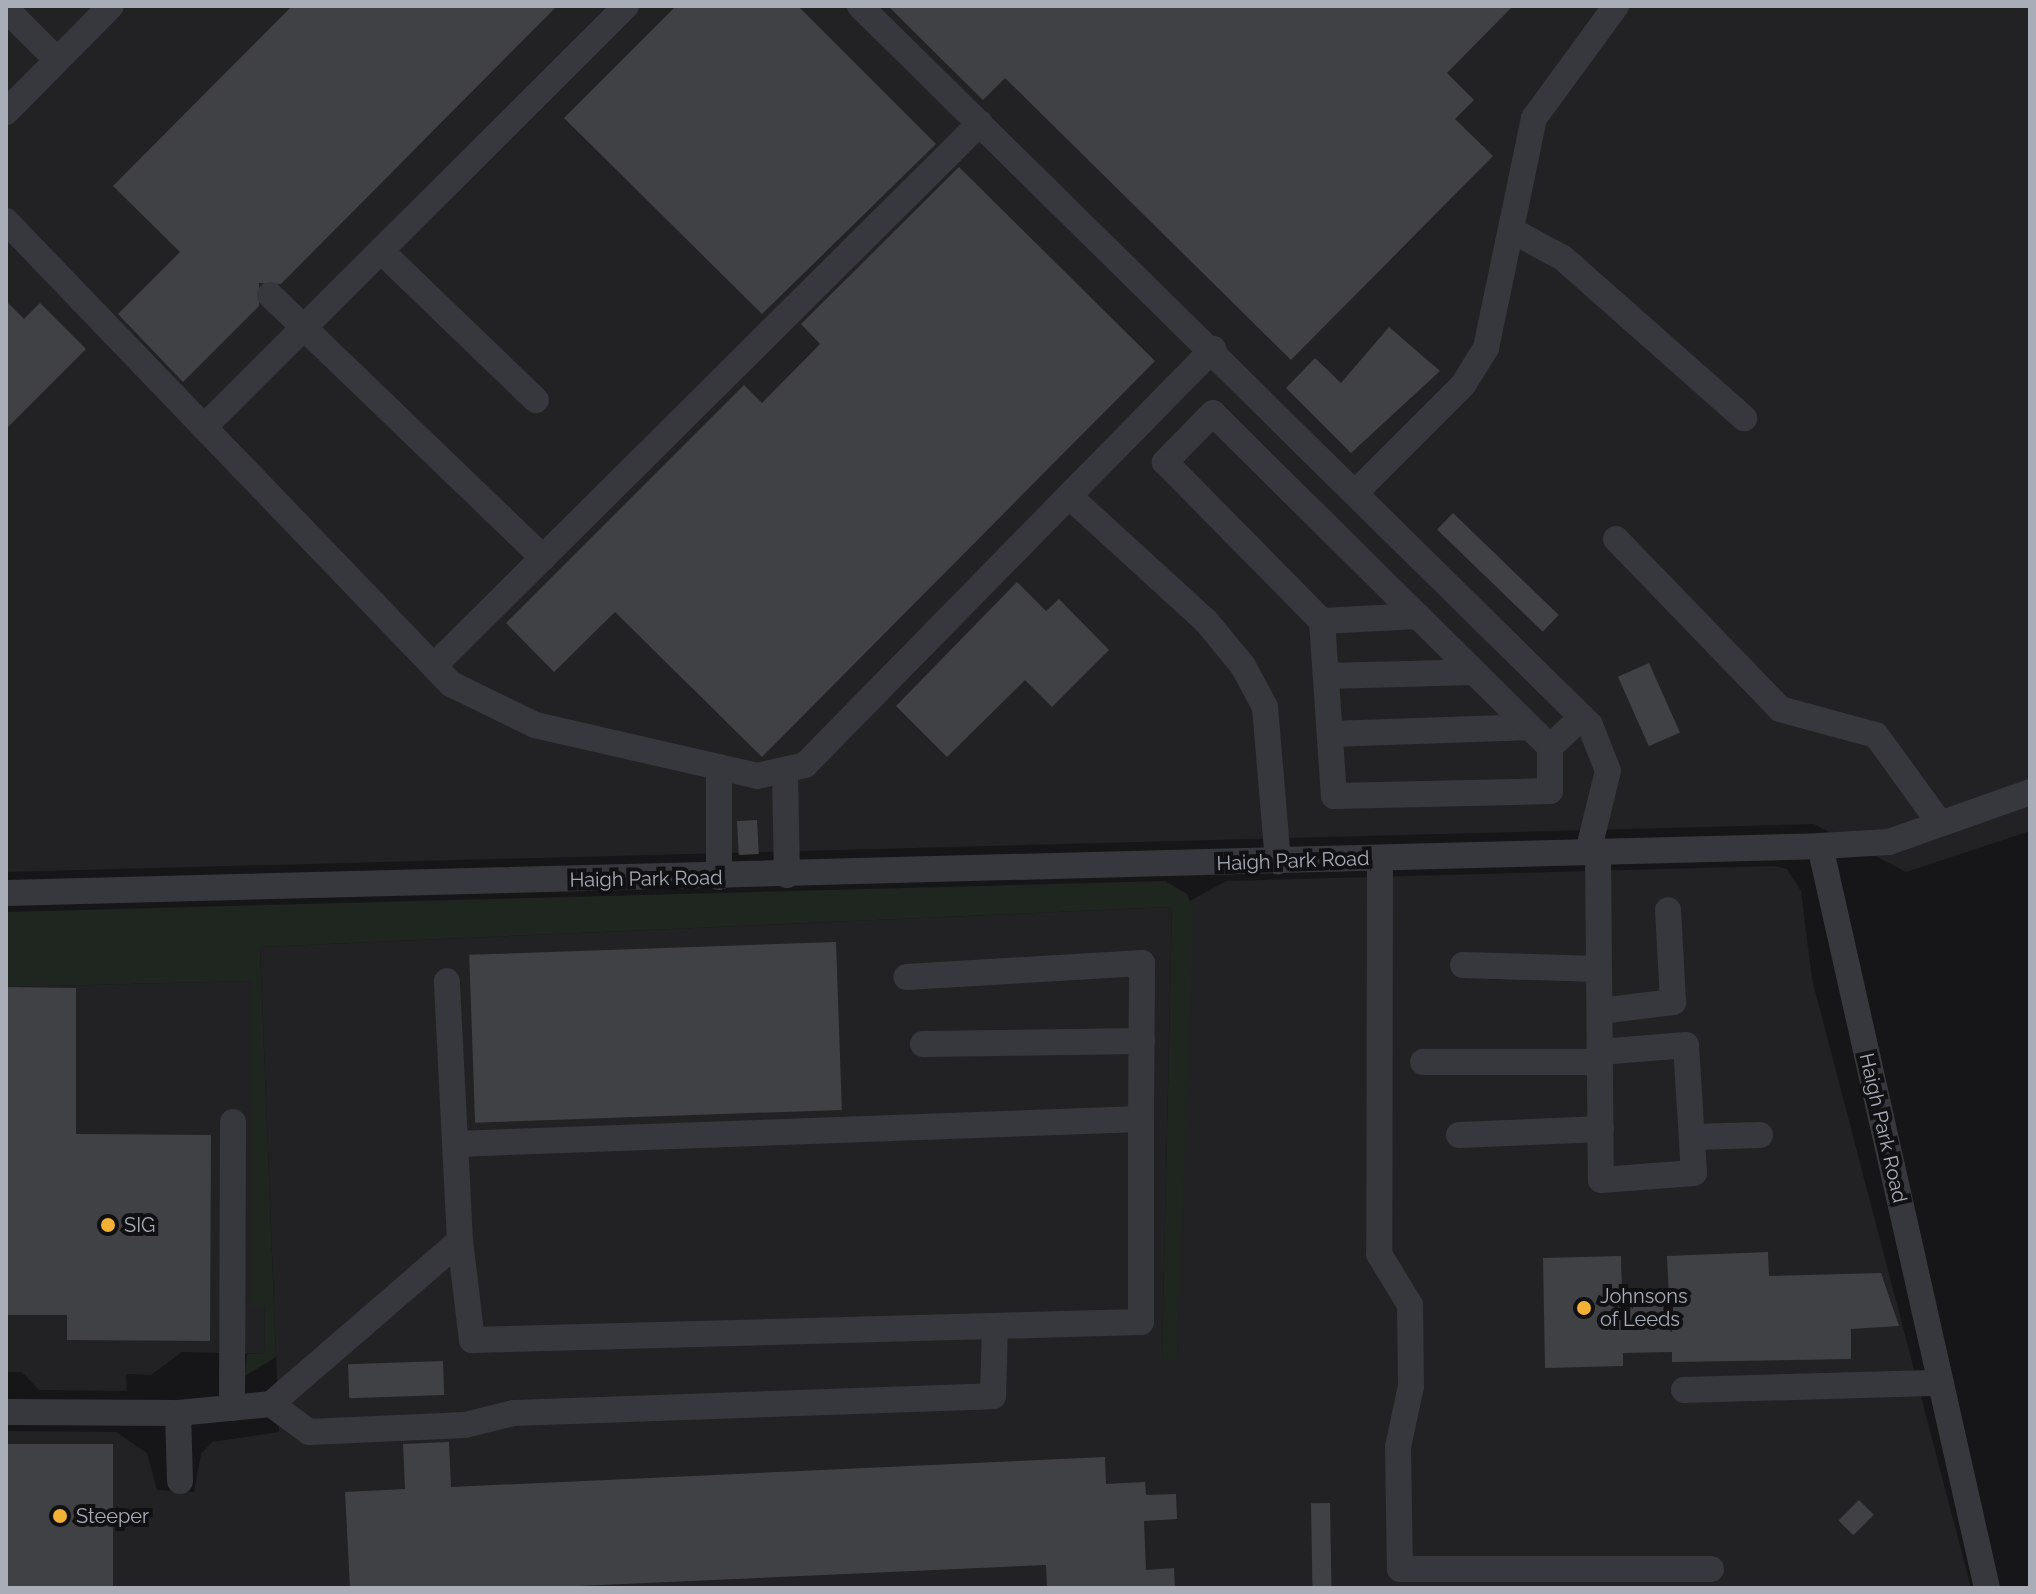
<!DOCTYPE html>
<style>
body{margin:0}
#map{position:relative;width:2036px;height:1594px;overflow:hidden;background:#161618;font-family:Raleway,sans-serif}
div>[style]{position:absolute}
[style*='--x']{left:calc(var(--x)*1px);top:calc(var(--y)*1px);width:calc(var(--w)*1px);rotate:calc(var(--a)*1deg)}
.built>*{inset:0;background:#222225}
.green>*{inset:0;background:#1e261f}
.building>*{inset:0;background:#404145;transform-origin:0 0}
.minor>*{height:26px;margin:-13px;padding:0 13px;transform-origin:13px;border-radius:13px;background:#37383d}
.dots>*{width:22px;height:22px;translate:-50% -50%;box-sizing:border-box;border:4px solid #111113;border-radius:50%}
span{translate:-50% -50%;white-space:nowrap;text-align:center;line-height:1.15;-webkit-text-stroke:8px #111113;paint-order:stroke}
.street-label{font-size:20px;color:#a8adb8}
.poi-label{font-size:20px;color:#a8adb8}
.left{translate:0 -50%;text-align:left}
.frame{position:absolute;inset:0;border:8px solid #a8adb8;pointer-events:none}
</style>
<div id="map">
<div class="built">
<i style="clip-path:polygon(6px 6px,2030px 6px,2030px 831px,1906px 872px,1814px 824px,6px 872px)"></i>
<i style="clip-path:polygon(1774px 866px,1787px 869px,1801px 891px,1812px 979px,1971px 1588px,6px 1588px,6px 1431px,116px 1432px,147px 1453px,157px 1490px,194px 1492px,201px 1454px,212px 1442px,279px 1432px,260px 947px,1172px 907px,1162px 1358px,1177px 1359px,1190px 901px,1226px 881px)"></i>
<i style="clip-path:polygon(251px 981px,251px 1305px,265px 1306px,264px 1354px,182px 1352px,151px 1375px,126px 1374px,127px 1391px,39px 1390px,22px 1372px,6px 1372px,6px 987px)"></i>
</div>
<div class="green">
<i style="clip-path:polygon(1165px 881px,1187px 894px,1194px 911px,1177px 1360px,1162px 1359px,1172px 907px,260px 947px,276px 1357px,245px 1376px,247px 1354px,264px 1354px,265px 1306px,251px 1306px,251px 981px,6px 987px,6px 912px)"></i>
</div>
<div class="building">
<i style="clip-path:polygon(292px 6px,557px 6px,281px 284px,259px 283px,259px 306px,183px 382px,118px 314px,180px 252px,113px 186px)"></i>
<i style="clip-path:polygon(676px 6px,798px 6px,936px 144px,762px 314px,564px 118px)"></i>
<i style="clip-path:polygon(888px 6px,1513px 6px,1447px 73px,1474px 100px,1455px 119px,1493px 156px,1291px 360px,1005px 78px,983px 100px)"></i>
<i style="clip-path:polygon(959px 167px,1155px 361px,762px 757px,615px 612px,554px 672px,506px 623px,744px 385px,762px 403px,820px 344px,801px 324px)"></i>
<i style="clip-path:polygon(6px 301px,24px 319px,40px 303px,86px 349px,6px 429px)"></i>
<i style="clip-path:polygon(1389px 327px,1440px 371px,1351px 453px,1286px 388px,1315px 358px,1341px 383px)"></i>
<i style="left:1453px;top:513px;width:147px;height:23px;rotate:44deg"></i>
<i style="clip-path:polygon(1017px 582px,1046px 611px,1059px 599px,1109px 650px,1052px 707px,1025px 680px,947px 757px,896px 706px)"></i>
<i style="left:1649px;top:663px;width:76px;height:34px;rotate:66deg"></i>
<i style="left:757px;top:820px;width:34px;height:20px;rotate:87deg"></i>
<i style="left:836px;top:942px;width:168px;height:367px;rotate:88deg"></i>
<i style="clip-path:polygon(6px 987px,76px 988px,76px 1134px,211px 1135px,210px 1341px,67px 1340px,67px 1315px,6px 1315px)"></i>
<i style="clip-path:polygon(1768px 1252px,1769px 1276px,1881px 1273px,1899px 1326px,1851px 1329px,1851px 1359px,1672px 1362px,1672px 1352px,1623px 1353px,1623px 1366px,1545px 1368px,1543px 1258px,1621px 1256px,1622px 1298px,1669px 1298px,1667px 1256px)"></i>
<i style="left:443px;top:1361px;width:34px;height:95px;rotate:88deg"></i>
<i style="clip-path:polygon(449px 1442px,451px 1487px,1105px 1457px,1106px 1484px,1145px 1482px,1146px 1495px,1176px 1494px,1177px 1519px,1144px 1521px,1146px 1570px,1174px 1568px,1175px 1588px,1047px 1588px,1046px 1565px,534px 1588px,350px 1588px,345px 1492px,405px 1489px,403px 1444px)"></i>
<i style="left:113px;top:1444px;width:144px;height:107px;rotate:90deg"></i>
<i style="left:1859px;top:1500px;width:21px;height:29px;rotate:45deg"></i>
<i style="left:1330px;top:1503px;width:85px;height:19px;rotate:89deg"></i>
</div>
<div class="minor">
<i style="--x:860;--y:6;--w:1025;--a:44.57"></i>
<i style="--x:1590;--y:725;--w:49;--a:68.6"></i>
<i style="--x:1608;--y:771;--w:83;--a:103.9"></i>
<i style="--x:6;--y:9;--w:72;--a:45"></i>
<i style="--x:6;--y:112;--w:149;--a:-45.3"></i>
<i style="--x:6;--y:221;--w:642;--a:46.14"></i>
<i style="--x:451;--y:684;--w:93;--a:26"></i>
<i style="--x:535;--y:725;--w:228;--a:12.9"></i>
<i style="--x:757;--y:776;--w:49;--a:-12.9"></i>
<i style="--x:805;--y:765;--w:583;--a:-45.56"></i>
<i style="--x:1513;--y:231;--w:57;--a:28.4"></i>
<i style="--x:1563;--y:258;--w:242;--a:41.5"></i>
<i style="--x:381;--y:251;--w:215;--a:43.9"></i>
<i style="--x:270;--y:295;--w:379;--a:43.9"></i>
<i style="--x:204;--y:427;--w:596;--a:-44.93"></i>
<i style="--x:1356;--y:492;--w:151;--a:-45"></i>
<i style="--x:1463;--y:385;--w:44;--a:-58.1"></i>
<i style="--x:1486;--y:348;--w:235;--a:-78.2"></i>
<i style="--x:1534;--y:118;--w:139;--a:-53.8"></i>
<i style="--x:1069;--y:496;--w:185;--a:42.4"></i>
<i style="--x:1206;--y:621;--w:58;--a:50.6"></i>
<i style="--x:1243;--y:666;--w:47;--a:61.8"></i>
<i style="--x:1265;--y:707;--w:155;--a:85.2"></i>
<i style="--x:1616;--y:539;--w:236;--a:46"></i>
<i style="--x:1780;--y:709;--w:99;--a:15.2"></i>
<i style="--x:1876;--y:735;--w:107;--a:54.1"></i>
<i style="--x:1322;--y:621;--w:96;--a:-3"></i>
<i style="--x:434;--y:666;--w:770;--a:-44.84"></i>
<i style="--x:1326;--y:676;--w:148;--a:-1.5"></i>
<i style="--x:1330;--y:734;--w:199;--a:-2"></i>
<i style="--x:1550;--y:747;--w:474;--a:-135.3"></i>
<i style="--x:1213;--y:413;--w:69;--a:134.4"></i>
<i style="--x:1165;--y:462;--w:223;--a:45.4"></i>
<i style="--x:1322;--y:621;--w:175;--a:86.1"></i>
<i style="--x:1334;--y:796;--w:216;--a:-1.3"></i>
<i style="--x:1550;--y:791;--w:44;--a:-90"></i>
<i style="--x:1550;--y:747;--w:44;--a:-43.2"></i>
<i style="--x:719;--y:767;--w:110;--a:90"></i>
<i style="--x:785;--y:774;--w:101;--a:88.9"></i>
<i style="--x:1820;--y:846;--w:69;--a:-3.3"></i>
<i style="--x:1889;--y:842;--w:150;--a:-19.5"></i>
<i style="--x:1598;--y:852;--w:328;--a:89.5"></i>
<i style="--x:1601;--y:1180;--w:93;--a:-4.3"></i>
<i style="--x:1694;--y:1173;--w:128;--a:-93.6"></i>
<i style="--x:1686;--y:1045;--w:86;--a:175.3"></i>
<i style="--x:1380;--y:858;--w:396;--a:90.1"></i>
<i style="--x:1379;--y:1254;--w:60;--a:58.7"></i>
<i style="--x:1410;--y:1305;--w:81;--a:89.3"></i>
<i style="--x:1411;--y:1386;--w:62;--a:102"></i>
<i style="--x:1398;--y:1447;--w:122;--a:89.1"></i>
<i style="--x:1400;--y:1569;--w:311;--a:0"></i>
<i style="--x:6;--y:893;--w:1815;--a:-1.48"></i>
<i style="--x:1820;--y:846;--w:761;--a:77.32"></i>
<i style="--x:1463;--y:965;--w:136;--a:1.7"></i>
<i style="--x:1600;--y:1011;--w:74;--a:-7"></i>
<i style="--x:1673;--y:1002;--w:92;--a:-93.1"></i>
<i style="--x:923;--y:1044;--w:219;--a:-0.8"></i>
<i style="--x:1423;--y:1062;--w:177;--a:0"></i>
<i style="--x:1459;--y:1135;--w:142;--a:-2.4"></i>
<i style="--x:1692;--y:1137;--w:68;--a:-1.7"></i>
<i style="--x:455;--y:1144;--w:686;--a:-2.09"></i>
<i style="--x:1141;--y:1119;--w:156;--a:-89.6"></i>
<i style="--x:1142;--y:963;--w:236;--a:176.6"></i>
<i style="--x:460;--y:1241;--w:100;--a:83.1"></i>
<i style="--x:472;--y:1340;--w:669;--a:-1.54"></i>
<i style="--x:1141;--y:1322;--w:203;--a:-90"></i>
<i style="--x:1684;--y:1390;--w:257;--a:-1.6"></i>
<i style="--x:271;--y:1404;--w:47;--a:36.4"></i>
<i style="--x:309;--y:1432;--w:156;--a:-2.6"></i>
<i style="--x:465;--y:1425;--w:50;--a:-13.8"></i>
<i style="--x:514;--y:1413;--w:479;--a:-2"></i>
<i style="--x:993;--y:1396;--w:70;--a:-88.4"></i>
<i style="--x:271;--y:1404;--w:250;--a:-40.8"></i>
<i style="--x:460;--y:1241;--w:260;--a:-92.9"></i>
<i style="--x:232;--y:1408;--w:286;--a:-89.8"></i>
<i style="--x:6;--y:1412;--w:172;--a:0.3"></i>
<i style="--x:178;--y:1413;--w:93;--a:-5.5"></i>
<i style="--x:178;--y:1413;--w:68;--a:88.3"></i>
</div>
<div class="dots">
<i style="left:108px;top:1225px;background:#f2b134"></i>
<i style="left:1584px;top:1308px;background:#f2b134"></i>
<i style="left:60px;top:1516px;background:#f2b134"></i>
</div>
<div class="street-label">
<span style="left:1293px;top:861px;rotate:-2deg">Haigh Park Road</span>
<span style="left:646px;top:879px;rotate:-1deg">Haigh Park Road</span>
<span style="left:1883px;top:1128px;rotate:77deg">Haigh Park Road</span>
</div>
<div class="poi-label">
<span class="left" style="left:124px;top:1225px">SIG</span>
<span class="left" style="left:1600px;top:1308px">Johnsons<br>of Leeds</span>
<span class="left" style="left:76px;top:1516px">Steeper</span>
</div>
<div class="frame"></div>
</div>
